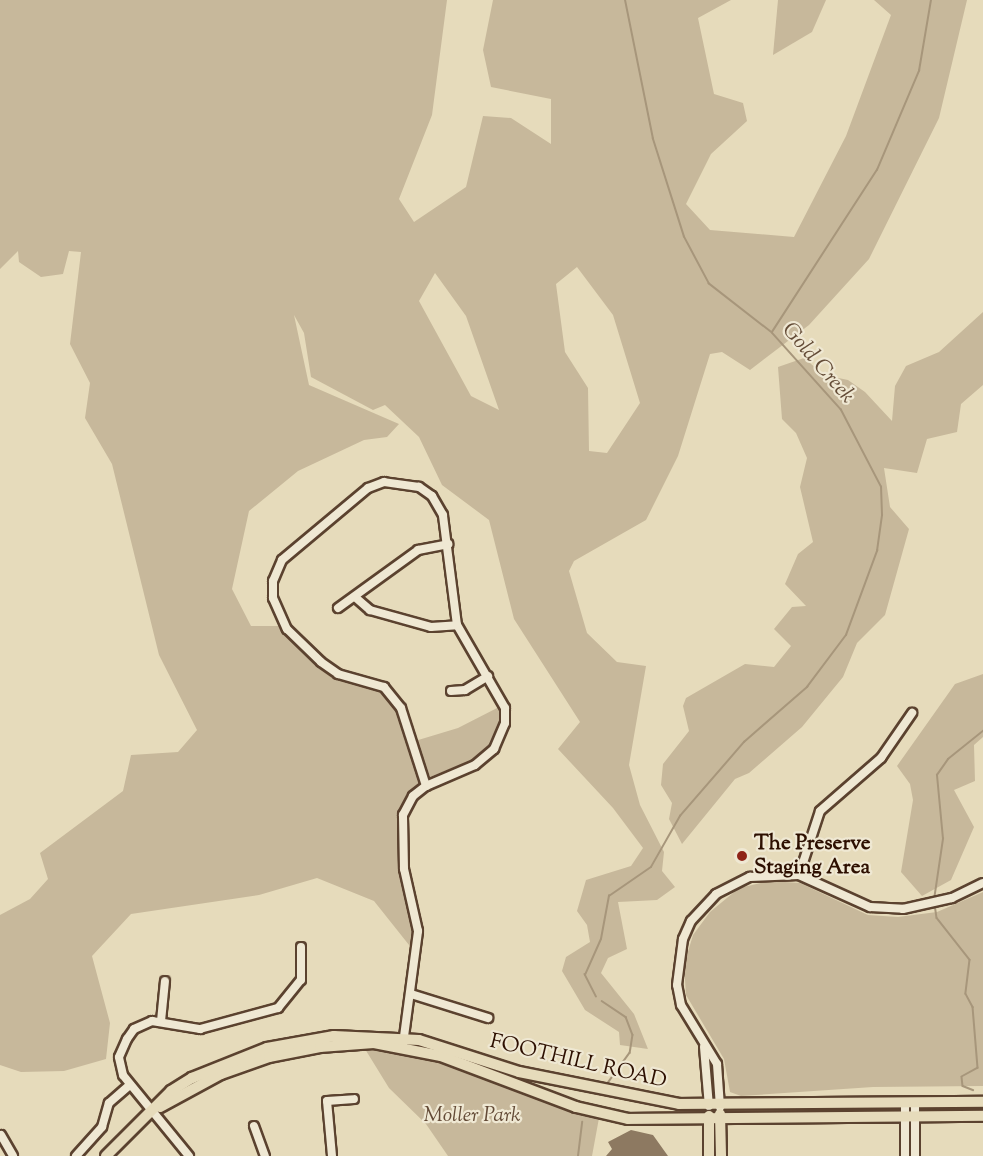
<!DOCTYPE html>
<style>
body{margin:0}
#map{position:relative;width:983px;height:1156px;overflow:hidden;background:#e6dbbb;font-family:"Sorts Mill Goudy",serif}
div>[style]{position:absolute}
[style*='--x']{left:calc(var(--x)*1px);top:calc(var(--y)*1px);width:calc(var(--w)*1px);rotate:calc(var(--a)*1deg)}
.green>*{inset:0;background:#c7b89b}
.stream>*{height:1.5px;margin:-0.75px;padding:0 0.75px;transform-origin:0.75px;border-radius:0.75px;background:#a7967b}
.building>*{inset:0;background:#8d7961}
.roads{filter:drop-shadow(2px 0 #5b422f) drop-shadow(-2px 0 #5b422f) drop-shadow(0 2px #5b422f) drop-shadow(0 -2px #5b422f)}
.minor>*{height:8px;margin:-4px;padding:0 4px;transform-origin:4px;border-radius:4px;background:#efe8d3}
.major>*{height:10px;margin:-5px;padding:0 5px;transform-origin:5px;border-radius:5px;background:#e6dbbb}
.dots>*{width:16px;height:16px;translate:-50% -50%;box-sizing:border-box;border:3px solid #efe8d3;border-radius:50%}
span{translate:-50% -50%;white-space:nowrap;text-align:center;line-height:1.15;-webkit-text-stroke:4.5px #efe8d3;paint-order:stroke}
.poi-label{font-size:21px;color:#2d0f00;font-weight:700}
.left{translate:0 -50%;text-align:left}
.street-label{font-size:21px;color:#2d0f00}
.park-label{font-size:21px;color:#634a36;font-style:italic}
.water-label{font-size:22px;color:#644c37;font-style:italic}
</style>
<div id="map">
<div class="green">
<i style="clip-path:polygon(evenodd,0 0,447px 0,432px 115px,399px 199px,414px 222px,466px 187px,483px 116px,511px 118px,551px 144px,551px 99px,491px 87px,483px 50px,493px 0,731px 0,698px 18px,714px 94px,743px 103px,747px 121px,711px 154px,686px 204px,710px 230px,794px 237px,846px 136px,891px 15px,874px 0,967px 0,939px 118px,869px 259px,809px 325px,750px 370px,722px 352px,710px 354px,678px 456px,646px 520px,574px 561px,569px 571px,587px 633px,617px 662px,646px 666px,629px 765px,640px 805px,664px 852px,662px 871px,675px 887px,657px 900px,618px 902px,627px 949px,608px 958px,601px 973px,634px 1014px,648px 1049px,620px 1045px,619px 1032px,585px 1010px,562px 971px,566px 957px,590px 942px,587px 925px,577px 911px,586px 880px,631px 866px,643px 848px,613px 808px,558px 749px,580px 722px,514px 619px,489px 520px,442px 485px,419px 437px,385px 405px,373px 410px,311px 377px,304px 333px,294px 315px,309px 385px,399px 424px,387px 437px,364px 440px,298px 471px,249px 511px,232px 589px,251px 626px,279px 626px,331px 677px,377px 690px,396px 706px,420px 783px,401px 807px,397px 823px,401px 881px,414px 922px,413px 950px,374px 901px,317px 878px,259px 895px,131px 914px,92px 956px,110px 1023px,106px 1059px,64px 1071px,21px 1072px,0 1065px,0 915px,30px 899px,48px 879px,40px 853px,123px 791px,131px 755px,178px 752px,197px 730px,159px 655px,112px 464px,85px 418px,90px 383px,70px 344px,81px 252px,69px 251px,63px 274px,41px 277px,19px 262px,18px 251px,0 269px,0 0,577px 267px,613px 315px,640px 403px,607px 453px,589px 451px,588px 388px,565px 352px,556px 284px,577px 267px,0 0,435px 273px,466px 316px,499px 410px,471px 396px,419px 301px,435px 273px)"></i>
<i style="clip-path:polygon(778px 0,826px 0,812px 32px,773px 55px)"></i>
<i style="clip-path:polygon(983px 312px,983px 385px,961px 404px,957px 432px,927px 439px,917px 473px,884px 468px,890px 507px,909px 529px,885px 615px,857px 643px,843px 677px,802px 727px,749px 773px,735px 779px,682px 844px,669px 819px,672px 803px,661px 785px,663px 764px,689px 731px,683px 706px,686px 698px,745px 664px,774px 667px,791px 646px,774px 629px,792px 607px,806px 606px,785px 584px,798px 554px,813px 542px,800px 487px,807px 458px,796px 433px,782px 419px,778px 367px,804px 358px,824px 375px,848px 380px,865px 392px,892px 421px,895px 386px,906px 366px,939px 352px)"></i>
<i style="clip-path:polygon(983px 674px,983px 737px,974px 745px,975px 781px,954px 790px,974px 827px,951px 880px,922px 896px,901px 872px,913px 800px,910px 784px,897px 766px,955px 684px)"></i>
<i style="clip-path:polygon(501px 706px,501px 725px,490px 748px,477px 758px,430px 777px,415px 741px,458px 728px)"></i>
<i style="clip-path:polygon(770px 881px,800px 883px,868px 915px,898px 917px,937px 912px,983px 892px,983px 1086px,873px 1087px,741px 1096px,730px 1092px,724px 1059px,686px 995px,684px 965px,693px 935px,710px 912px,739px 888px)"></i>
<i style="clip-path:polygon(365px 1049px,414px 1054px,599px 1118px,592px 1156px,448px 1156px,426px 1124px,389px 1088px)"></i>
</div>
<div class="stream">
<i style="--x:772;--y:332;--w:193;--a:-57.1"></i>
<i style="--x:877;--y:170;--w:108;--a:-67"></i>
<i style="--x:919;--y:71;--w:72;--a:-80.4"></i>
<i style="--x:934;--y:900;--w:62;--a:-81.6"></i>
<i style="--x:943;--y:839;--w:64;--a:-95.4"></i>
<i style="--x:937;--y:775;--w:19;--a:-55"></i>
<i style="--x:948;--y:759;--w:45;--a:-38.7"></i>
<i style="--x:935;--y:904;--w:14;--a:82"></i>
<i style="--x:937;--y:918;--w:53;--a:51.8"></i>
<i style="--x:970;--y:960;--w:34;--a:97"></i>
<i style="--x:966;--y:994;--w:15;--a:62"></i>
<i style="--x:973;--y:1007;--w:61;--a:85.3"></i>
<i style="--x:978;--y:1068;--w:18;--a:151"></i>
<i style="--x:962;--y:1077;--w:9;--a:84"></i>
<i style="--x:963;--y:1086;--w:11;--a:22"></i>
<i style="--x:596;--y:997;--w:25;--a:-117"></i>
<i style="--x:585;--y:975;--w:39;--a:-66"></i>
<i style="--x:601;--y:939;--w:44;--a:-79.5"></i>
<i style="--x:609;--y:896;--w:51;--a:-34.6"></i>
<i style="--x:651;--y:867;--w:59;--a:-60.4"></i>
<i style="--x:680;--y:816;--w:98;--a:-49.1"></i>
<i style="--x:744;--y:742;--w:84;--a:-41.1"></i>
<i style="--x:807;--y:687;--w:65;--a:-53.1"></i>
<i style="--x:846;--y:635;--w:90;--a:-69.7"></i>
<i style="--x:877;--y:551;--w:36;--a:-82"></i>
<i style="--x:882;--y:515;--w:28;--a:-92"></i>
<i style="--x:881;--y:487;--w:87;--a:-117.5"></i>
<i style="--x:841;--y:410;--w:103;--a:-131.9"></i>
<i style="--x:772;--y:333;--w:80;--a:-142.1"></i>
<i style="--x:709;--y:284;--w:53;--a:-118"></i>
<i style="--x:684;--y:237;--w:103;--a:-107.6"></i>
<i style="--x:653;--y:139;--w:142;--a:-101.4"></i>
<i style="--x:602;--y:1001;--w:29;--a:34"></i>
<i style="--x:626;--y:1017;--w:19;--a:69"></i>
<i style="--x:633;--y:1035;--w:18;--a:99"></i>
<i style="--x:630;--y:1053;--w:39;--a:126"></i>
<i style="--x:578;--y:1156;--w:34;--a:-83"></i>
</div>
<div class="building">
<i style="clip-path:polygon(631px 1130px,653px 1135px,668px 1156px,606px 1156px,612px 1149px,608px 1142px)"></i>
</div>
<div class="roads">
<div class="minor">
<i style="--x:355;--y:597;--w:20;--a:41"></i>
<i style="--x:370;--y:610;--w:63;--a:15.6"></i>
<i style="--x:431;--y:627;--w:26;--a:-4"></i>
<i style="--x:338;--y:608;--w:99;--a:-35.9"></i>
<i style="--x:418;--y:550;--w:31;--a:-11"></i>
<i style="--x:451;--y:691;--w:14;--a:-4"></i>
<i style="--x:465;--y:690;--w:27;--a:-31"></i>
<i style="--x:799;--y:875;--w:67;--a:-71.8"></i>
<i style="--x:820;--y:811;--w:81;--a:-41"></i>
<i style="--x:881;--y:758;--w:55;--a:-55.4"></i>
<i style="--x:411;--y:994;--w:81;--a:17.3"></i>
<i style="--x:161;--y:1021;--w:40;--a:-84.3"></i>
<i style="--x:403;--y:1044;--w:114;--a:-82.4"></i>
<i style="--x:418;--y:931;--w:64;--a:-102.7"></i>
<i style="--x:404;--y:869;--w:54;--a:-91.1"></i>
<i style="--x:403;--y:815;--w:21;--a:-62"></i>
<i style="--x:413;--y:796;--w:16;--a:-38"></i>
<i style="--x:426;--y:786;--w:53;--a:-23.2"></i>
<i style="--x:475;--y:765;--w:25;--a:-40"></i>
<i style="--x:494;--y:749;--w:28;--a:-67"></i>
<i style="--x:505;--y:723;--w:15;--a:-90"></i>
<i style="--x:505;--y:708;--w:96;--a:-120"></i>
<i style="--x:457;--y:625;--w:111;--a:-97.3"></i>
<i style="--x:443;--y:515;--w:22;--a:-120"></i>
<i style="--x:432;--y:496;--w:16;--a:-145"></i>
<i style="--x:419;--y:487;--w:35;--a:-172"></i>
<i style="--x:384;--y:482;--w:17;--a:159"></i>
<i style="--x:368;--y:488;--w:112;--a:140.1"></i>
<i style="--x:282;--y:560;--w:23;--a:113"></i>
<i style="--x:273;--y:581;--w:17;--a:90"></i>
<i style="--x:273;--y:598;--w:34;--a:66"></i>
<i style="--x:287;--y:629;--w:47;--a:44.1"></i>
<i style="--x:321;--y:662;--w:21;--a:35"></i>
<i style="--x:338;--y:674;--w:48;--a:15.8"></i>
<i style="--x:384;--y:687;--w:27;--a:51"></i>
<i style="--x:401;--y:708;--w:82;--a:72.2"></i>
<i style="--x:704;--y:1047;--w:59;--a:85.2"></i>
<i style="--x:905;--y:1102;--w:54;--a:90"></i>
<i style="--x:915;--y:1103;--w:53;--a:90"></i>
<i style="--x:720;--y:1107;--w:43;--a:-94"></i>
<i style="--x:717;--y:1064;--w:69;--a:-121.4"></i>
<i style="--x:681;--y:1005;--w:20;--a:-101"></i>
<i style="--x:677;--y:985;--w:46;--a:-82.6"></i>
<i style="--x:683;--y:939;--w:20;--a:-66"></i>
<i style="--x:691;--y:921;--w:37;--a:-47"></i>
<i style="--x:716;--y:894;--w:38;--a:-27"></i>
<i style="--x:750;--y:877;--w:49;--a:-2.3"></i>
<i style="--x:799;--y:875;--w:78;--a:24.3"></i>
<i style="--x:870;--y:907;--w:33;--a:3"></i>
<i style="--x:903;--y:909;--w:50;--a:-12.7"></i>
<i style="--x:952;--y:898;--w:34;--a:-26"></i>
<i style="--x:254;--y:1126;--w:32;--a:70"></i>
<i style="--x:1;--y:1135;--w:24;--a:60"></i>
<i style="--x:76;--y:1156;--w:39;--a:-48"></i>
<i style="--x:102;--y:1127;--w:25;--a:-74"></i>
<i style="--x:109;--y:1103;--w:28;--a:-41"></i>
<i style="--x:189;--y:1156;--w:104;--a:-129.2"></i>
<i style="--x:123;--y:1075;--w:18;--a:-103"></i>
<i style="--x:119;--y:1057;--w:20;--a:-66"></i>
<i style="--x:127;--y:1039;--w:12;--a:-55"></i>
<i style="--x:134;--y:1029;--w:20;--a:-24"></i>
<i style="--x:152;--y:1021;--w:49;--a:9.5"></i>
<i style="--x:200;--y:1029;--w:81;--a:-15.1"></i>
<i style="--x:278;--y:1008;--w:36;--a:-51"></i>
<i style="--x:301;--y:980;--w:33;--a:-90"></i>
<i style="--x:332;--y:1156;--w:55;--a:-95.2"></i>
<i style="--x:327;--y:1101;--w:27;--a:-4"></i>
</div>
<div class="major">
<i style="--x:160;--y:1107;--w:69;--a:-28.4"></i>
<i style="--x:221;--y:1074;--w:51;--a:-19.5"></i>
<i style="--x:269;--y:1057;--w:52;--a:-11.1"></i>
<i style="--x:320;--y:1047;--w:54;--a:-4.2"></i>
<i style="--x:374;--y:1043;--w:68;--a:11"></i>
<i style="--x:441;--y:1056;--w:144;--a:20.7"></i>
<i style="--x:576;--y:1107;--w:53;--a:13"></i>
<i style="--x:628;--y:1119;--w:355;--a:-0.5"></i>
<i style="--x:720;--y:1114;--w:42;--a:88.6"></i>
<i style="--x:709;--y:1116;--w:40;--a:90"></i>
<i style="--x:106;--y:1156;--w:92;--a:-45"></i>
<i style="--x:171;--y:1091;--w:25;--a:-32"></i>
<i style="--x:192;--y:1078;--w:81;--a:-21.8"></i>
<i style="--x:267;--y:1048;--w:68;--a:-10.2"></i>
<i style="--x:334;--y:1036;--w:85;--a:2.7"></i>
<i style="--x:419;--y:1040;--w:105;--a:17.7"></i>
<i style="--x:519;--y:1072;--w:163;--a:11.3"></i>
<i style="--x:679;--y:1104;--w:304;--a:-0.4"></i>
</div>
</div>
<div class="dots">
<i style="left:742px;top:856px;background:#8f2418"></i>
</div>
<div class="poi-label">
<span class="left" style="left:754px;top:856px">The Preserve<br>Staging Area</span>
</div>
<div class="street-label">
<span style="left:578px;top:1062px;rotate:13deg">FOOTHILL ROAD</span>
</div>
<div class="park-label">
<span style="left:472px;top:1116px">Moller Park</span>
</div>
<div class="water-label">
<span style="left:817px;top:364px;rotate:49deg">Gold Creek</span>
</div>
</div>
